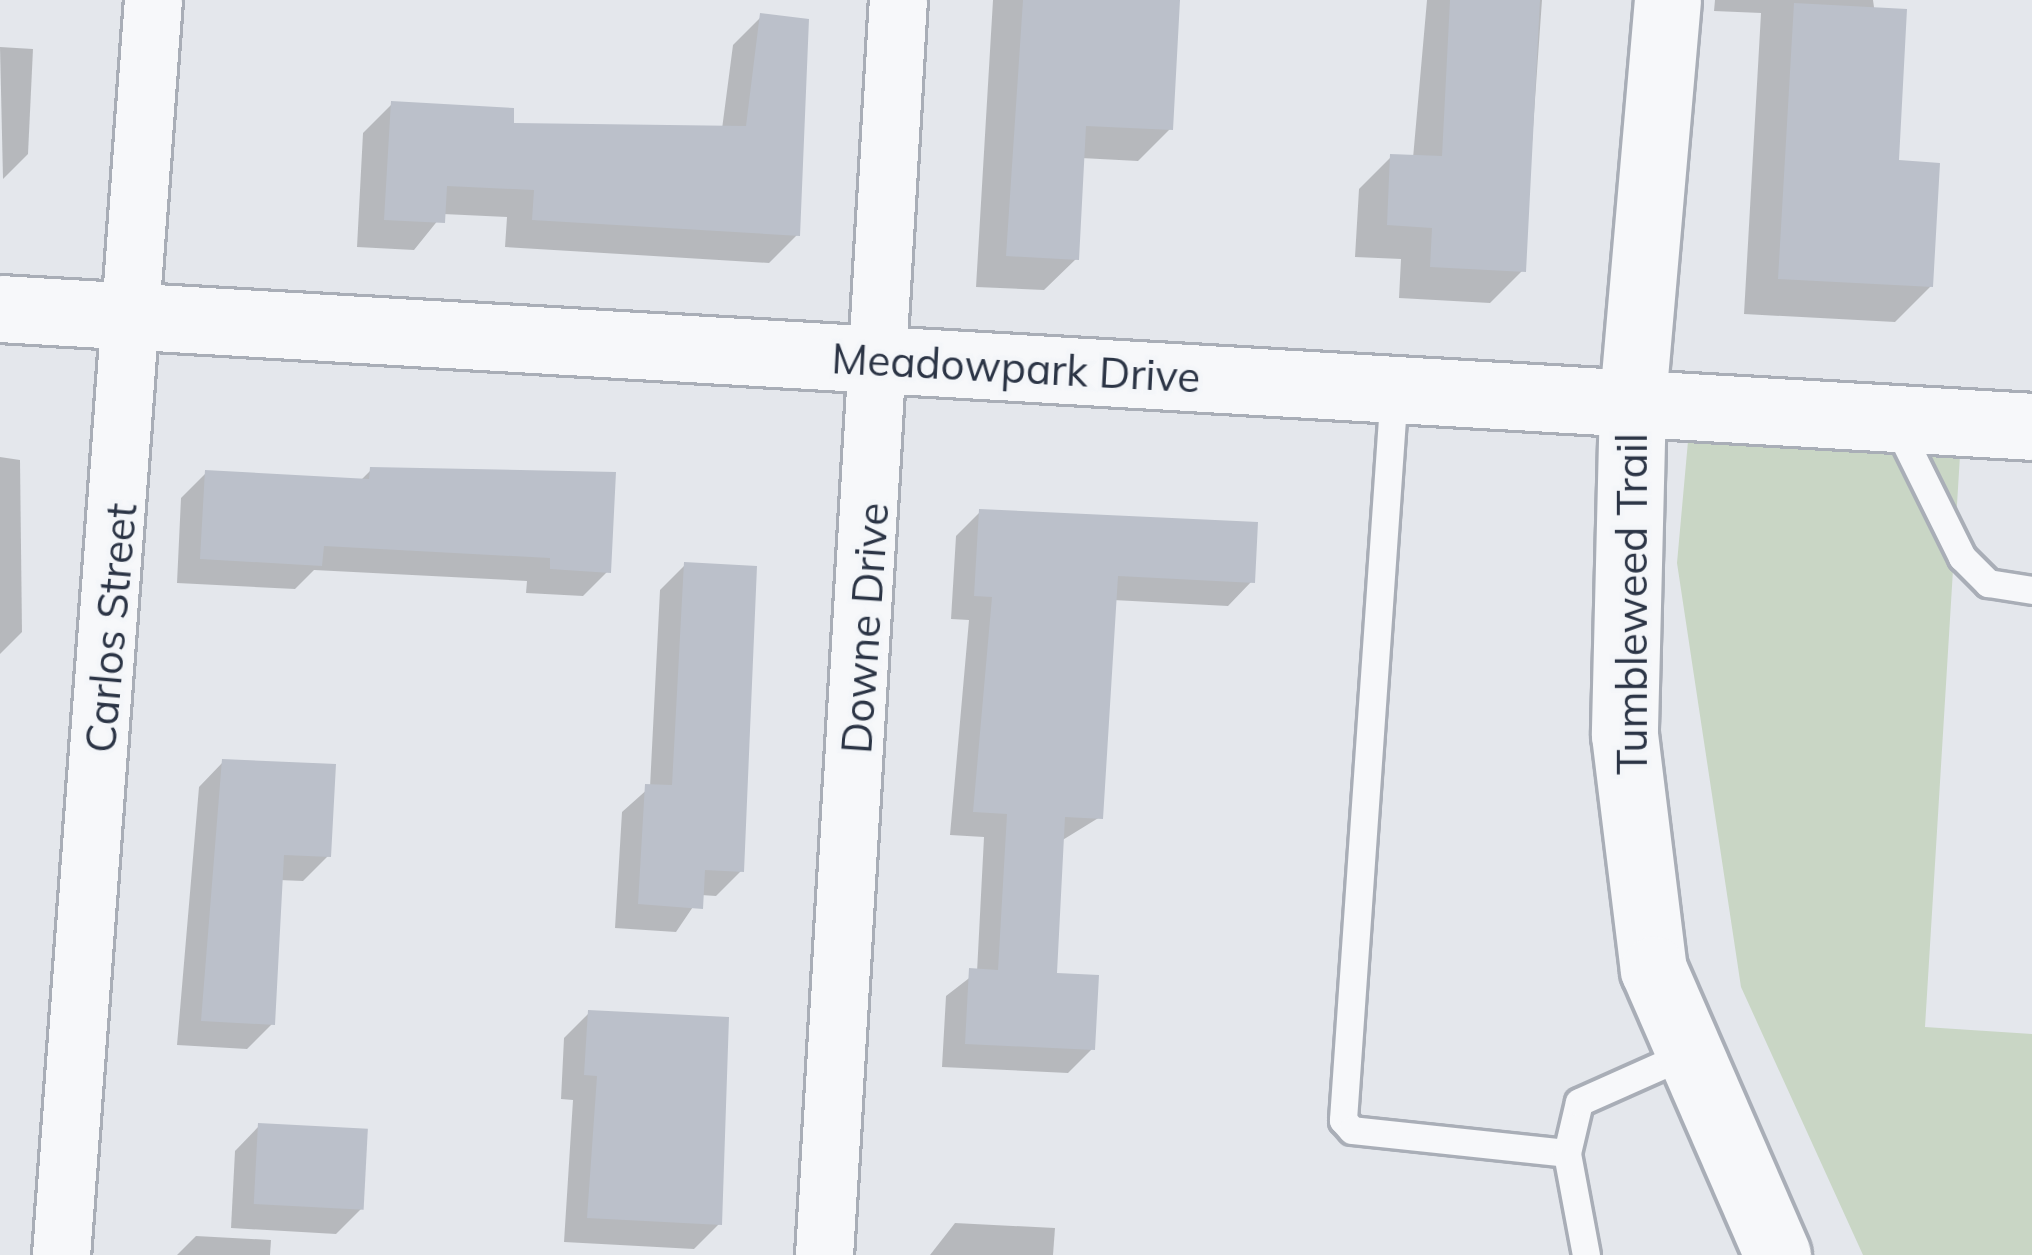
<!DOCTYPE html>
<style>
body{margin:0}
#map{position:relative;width:2032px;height:1255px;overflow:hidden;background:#e4e7ec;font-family:Mulish,sans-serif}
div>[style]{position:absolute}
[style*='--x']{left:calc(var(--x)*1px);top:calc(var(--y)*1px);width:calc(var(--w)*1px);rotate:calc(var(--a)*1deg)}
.green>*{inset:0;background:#c9d6c5}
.shadow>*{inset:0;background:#0003}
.building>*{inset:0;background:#bbc0ca;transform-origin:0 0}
.roads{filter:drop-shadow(3px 0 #a9aeb7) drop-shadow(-3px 0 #a9aeb7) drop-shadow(0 3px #a9aeb7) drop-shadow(0 -3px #a9aeb7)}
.service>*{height:27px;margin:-13.5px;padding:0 13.5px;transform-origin:13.5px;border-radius:13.5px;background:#f7f8fa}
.minor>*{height:57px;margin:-28.5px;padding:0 28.5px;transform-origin:28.5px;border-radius:28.5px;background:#f7f8fa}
.tertiary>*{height:66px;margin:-33px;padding:0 33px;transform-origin:33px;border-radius:33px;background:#f7f8fa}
span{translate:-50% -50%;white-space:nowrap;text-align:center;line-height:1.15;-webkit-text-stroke:9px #f4f6f9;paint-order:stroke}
.street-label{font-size:42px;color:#2b3445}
</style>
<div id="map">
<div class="green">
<i style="clip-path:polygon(1690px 419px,1962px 423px,1925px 1027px,2032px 1034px,2032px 1255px,1863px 1255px,1741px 987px,1677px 563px)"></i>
</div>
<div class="shadow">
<i style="clip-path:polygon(993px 0,1178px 0,1170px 129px,1138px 161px,1081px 158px,1076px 259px,1044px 290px,976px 287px)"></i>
<i style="clip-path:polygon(1427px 0,1542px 0,1523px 270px,1490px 303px,1399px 298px,1401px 259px,1355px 257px,1359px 189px,1391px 157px,1413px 158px)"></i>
<i style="clip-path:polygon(1715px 0,1873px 0,1896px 163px,1931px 286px,1895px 322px,1744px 314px,1761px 13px,1714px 11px)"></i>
<i style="clip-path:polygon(761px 17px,797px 235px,769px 263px,505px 247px,507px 217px,443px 214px,414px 250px,357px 247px,363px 133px,392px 104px,510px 126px,722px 129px,733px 45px)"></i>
<i style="clip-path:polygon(0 47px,33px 49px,28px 154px,3px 179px)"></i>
<i style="clip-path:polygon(0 457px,20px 460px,22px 632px,0 654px)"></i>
<i style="clip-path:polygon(371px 470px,608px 571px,583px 596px,526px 593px,527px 581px,314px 570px,295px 589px,177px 583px,181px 498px,206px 473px,360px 481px)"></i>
<i style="clip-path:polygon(980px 512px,1252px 581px,1228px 606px,1113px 600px,1100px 817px,1061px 841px,1054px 976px,1092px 1049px,1068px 1073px,942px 1067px,946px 996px,977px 972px,984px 837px,950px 835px,969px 620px,951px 619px,956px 536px)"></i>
<i style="clip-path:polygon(685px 565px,741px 871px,716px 896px,701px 895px,676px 932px,615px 928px,622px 812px,650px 787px,660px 590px)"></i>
<i style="clip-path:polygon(223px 762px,328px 856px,303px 881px,279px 880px,272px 1024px,247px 1049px,177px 1045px,199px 787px)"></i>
<i style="clip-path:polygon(589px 1013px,719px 1224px,694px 1249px,564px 1242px,573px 1100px,561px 1099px,564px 1038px)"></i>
<i style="clip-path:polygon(259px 1126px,361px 1209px,336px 1234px,231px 1228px,235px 1151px)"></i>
<i style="clip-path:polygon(955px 1223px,1055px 1228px,1053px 1255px,930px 1255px)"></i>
<i style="clip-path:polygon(196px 1236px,271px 1240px,270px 1255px,177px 1255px)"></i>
</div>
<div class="building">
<i style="clip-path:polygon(1023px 0,1180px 0,1173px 130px,1086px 126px,1079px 260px,1006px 256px)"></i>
<i style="clip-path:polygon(1450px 0,1540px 0,1526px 272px,1430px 267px,1432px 228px,1387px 225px,1390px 154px,1442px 156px)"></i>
<i style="clip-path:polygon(1794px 3px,1907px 9px,1899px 160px,1940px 163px,1933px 287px,1778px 279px)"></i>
<i style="clip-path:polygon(760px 13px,809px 19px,800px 236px,532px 220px,534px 190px,447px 186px,445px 223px,384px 220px,391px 101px,514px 108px,514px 123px,746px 126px)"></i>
<i style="clip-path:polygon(370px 467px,616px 472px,611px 573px,550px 569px,550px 558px,324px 546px,322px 566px,200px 559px,205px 470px,369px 479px)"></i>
<i style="clip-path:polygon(979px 509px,1258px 522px,1255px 583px,1118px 576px,1103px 819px,1065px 817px,1057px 973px,1099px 975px,1095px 1050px,965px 1044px,969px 968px,998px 970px,1007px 814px,973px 812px,992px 597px,974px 596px)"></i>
<i style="clip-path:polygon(684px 562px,757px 566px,744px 872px,705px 870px,703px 909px,638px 904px,645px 784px,672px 785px)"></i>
<i style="clip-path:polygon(222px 759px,336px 764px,331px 857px,284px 855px,275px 1025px,201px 1021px)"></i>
<i style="clip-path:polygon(588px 1010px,729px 1017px,722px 1225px,587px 1218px,597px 1076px,584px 1075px)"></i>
<i style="left:258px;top:1123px;width:110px;height:81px;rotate:3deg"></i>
</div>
<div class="roads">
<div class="service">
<i style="--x:1394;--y:390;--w:732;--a:94"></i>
<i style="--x:1343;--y:1120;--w:13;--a:48"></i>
<i style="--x:1352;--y:1130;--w:216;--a:6.1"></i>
<i style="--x:1895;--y:422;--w:151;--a:63.6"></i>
<i style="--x:1962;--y:557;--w:37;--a:45"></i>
<i style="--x:1988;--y:583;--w:45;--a:9"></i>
<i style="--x:1586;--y:1255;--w:104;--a:-100.6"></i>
<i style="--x:1567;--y:1153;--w:52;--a:-76.8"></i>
<i style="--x:1579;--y:1102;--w:120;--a:-24"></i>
</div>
<div class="minor">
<i style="--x:61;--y:1255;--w:1258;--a:-85.81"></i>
<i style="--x:824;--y:1255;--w:1257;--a:-86.63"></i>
</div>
<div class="tertiary">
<i style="--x:1668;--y:0;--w:403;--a:95"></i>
<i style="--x:1633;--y:401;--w:334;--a:91.4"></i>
<i style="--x:1625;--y:735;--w:237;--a:83"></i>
<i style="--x:1654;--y:970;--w:311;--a:66.5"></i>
<i style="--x:0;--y:309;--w:2035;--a:3.32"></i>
</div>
</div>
<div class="street-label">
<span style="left:1016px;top:368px;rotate:3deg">Meadowpark Drive</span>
<span style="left:1632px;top:604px;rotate:-90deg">Tumbleweed Trail</span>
<span style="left:111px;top:628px;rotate:-85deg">Carlos Street</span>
<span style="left:865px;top:628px;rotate:-86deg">Downe Drive</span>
</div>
</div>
